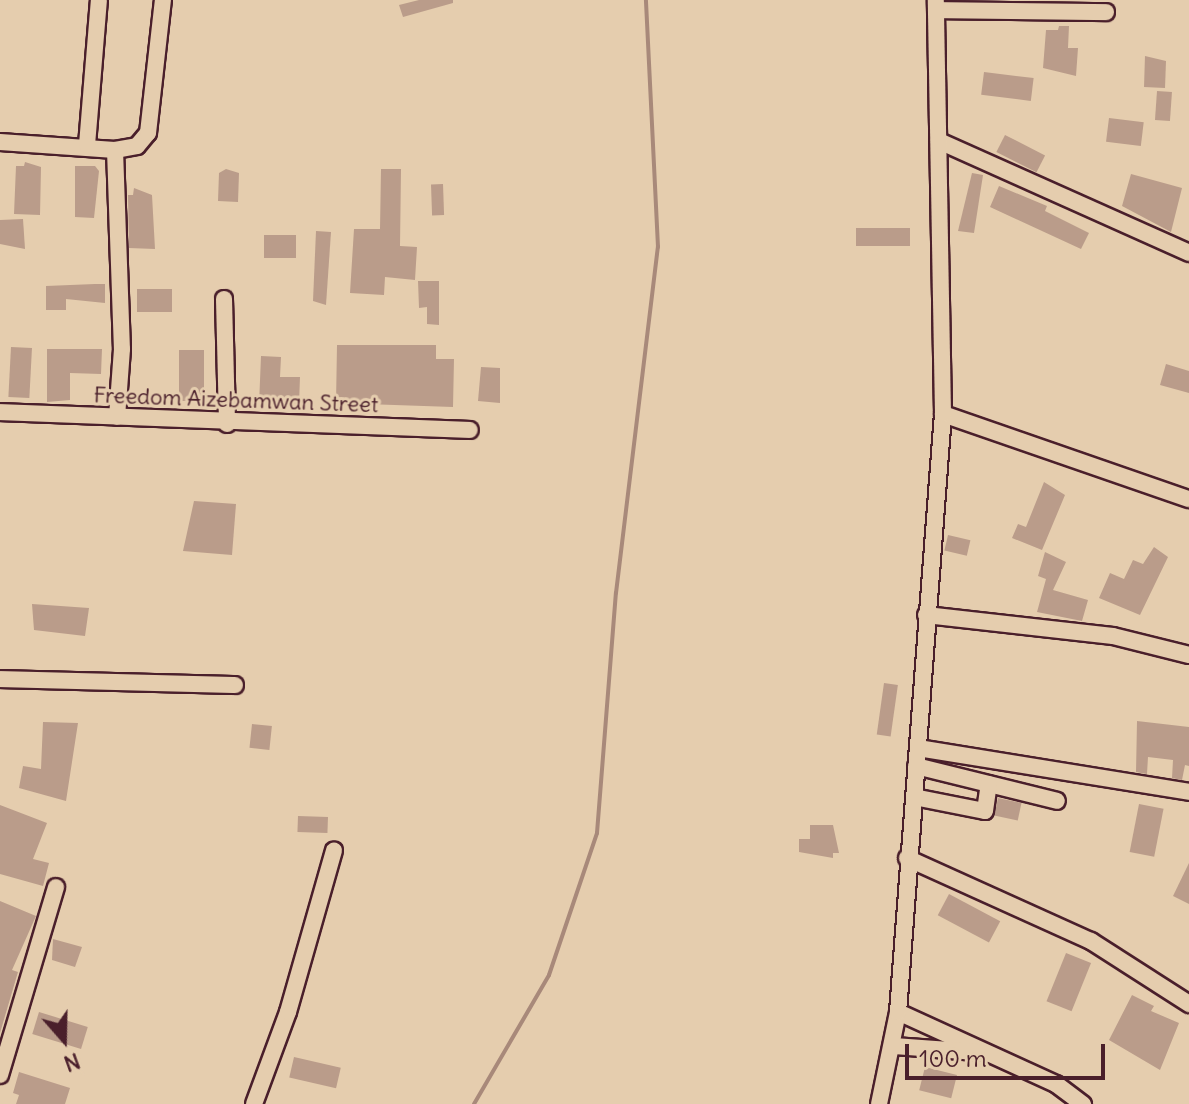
<!DOCTYPE html>
<style>
body{margin:0}
#map{position:relative;width:1189px;height:1104px;overflow:hidden;background:#e5cdae;font-family:Delius,sans-serif}
div>[style]{position:absolute}
[style*='--x']{left:calc(var(--x)*1px);top:calc(var(--y)*1px);width:calc(var(--w)*1px);rotate:calc(var(--a)*1deg)}
.stream>*{height:4px;margin:-2px;padding:0 2px;transform-origin:2px;border-radius:2px;background:#a8897a}
.building>*{inset:0;background:#ba9c8a;transform-origin:0 0}
.roads{filter:drop-shadow(2px 0 #4a1f2b) drop-shadow(-2px 0 #4a1f2b) drop-shadow(0 2px #4a1f2b) drop-shadow(0 -2px #4a1f2b)}
.minor>*{height:16px;margin:-8px;padding:0 8px;transform-origin:8px;border-radius:8px;background:#e5cdae}
span{translate:-50% -50%;white-space:nowrap;text-align:center;line-height:1.15;-webkit-text-stroke:6px #e5cdae;paint-order:stroke}
.street-label{font-size:22px;color:#4a1f2b}
.north{position:absolute;left:24px;top:1000px;width:80px;height:80px;-webkit-text-stroke:6px #e5cdae;paint-order:stroke;rotate:160deg;font-size:22px;font-weight:700;line-height:32px;text-align:center;color:#4a1f2b}
.north::after{content:'';display:block;margin:auto;width:28px;height:36px;background:#4a1f2b;clip-path:polygon(50% 0,100% 100%,50% 72%,0 100%)}
.scale{position:absolute;left:905px;top:1044px;width:200px;height:36px;box-sizing:border-box;border:4px solid #4a1f2b;border-top:0;padding-left:10px;font-size:24px;line-height:28px;white-space:nowrap;color:#4a1f2b;-webkit-text-stroke:6px #e5cdae;paint-order:stroke}
</style>
<div id="map">
<div class="stream">
<i style="--x:474;--y:1104;--w:149;--a:-59.8"></i>
<i style="--x:549;--y:975;--w:150;--a:-71.3"></i>
<i style="--x:597;--y:833;--w:241;--a:-85.5"></i>
<i style="--x:616;--y:593;--w:349;--a:-83.1"></i>
<i style="--x:658;--y:247;--w:247;--a:-92.8"></i>
</div>
<div class="building">
<i style="clip-path:polygon(419px 0,453px 0,453px 3px,403px 17px,399px 5px)"></i>
<i style="clip-path:polygon(1059px 26px,1069px 26px,1068px 48px,1078px 48px,1076px 76px,1043px 68px,1046px 30px,1058px 30px)"></i>
<i style="clip-path:polygon(1145px 56px,1166px 61px,1165px 88px,1144px 87px)"></i>
<i style="left:984px;top:72px;width:50px;height:23px;rotate:7deg"></i>
<i style="left:1157px;top:91px;width:15px;height:29px;rotate:4deg"></i>
<i style="left:1109px;top:118px;width:35px;height:24px;rotate:7deg"></i>
<i style="left:1005px;top:135px;width:45px;height:19px;rotate:27deg"></i>
<i style="clip-path:polygon(25px 162px,41px 167px,40px 215px,14px 214px,16px 166px,24px 166px)"></i>
<i style="clip-path:polygon(75px 166px,95px 166px,99px 171px,94px 218px,75px 217px)"></i>
<i style="clip-path:polygon(226px 169px,239px 173px,238px 202px,218px 201px,219px 173px)"></i>
<i style="clip-path:polygon(381px 169px,401px 169px,400px 246px,417px 247px,415px 280px,385px 277px,384px 295px,350px 293px,354px 229px,380px 229px)"></i>
<i style="clip-path:polygon(972px 173px,983px 175px,974px 233px,958px 231px)"></i>
<i style="clip-path:polygon(1131px 174px,1182px 188px,1171px 232px,1122px 206px)"></i>
<i style="left:443px;top:184px;width:31px;height:12px;rotate:88deg"></i>
<i style="clip-path:polygon(999px 186px,1047px 206px,1045px 211px,1089px 233px,1081px 249px,990px 207px)"></i>
<i style="clip-path:polygon(134px 188px,152px 195px,155px 249px,129px 248px,128px 195px,133px 195px)"></i>
<i style="clip-path:polygon(23px 219px,25px 249px,0 244px,0 220px)"></i>
<i style="left:910px;top:228px;width:18px;height:54px;rotate:90deg"></i>
<i style="clip-path:polygon(316px 231px,331px 232px,326px 305px,313px 301px)"></i>
<i style="left:264px;top:235px;width:32px;height:23px"></i>
<i style="clip-path:polygon(418px 281px,439px 281px,439px 325px,427px 324px,427px 307px,419px 308px)"></i>
<i style="clip-path:polygon(95px 284px,105px 284px,105px 303px,66px 299px,66px 310px,46px 310px,46px 286px)"></i>
<i style="left:137px;top:289px;width:35px;height:23px"></i>
<i style="clip-path:polygon(337px 345px,436px 345px,436px 359px,454px 359px,453px 407px,336px 403px)"></i>
<i style="left:11px;top:347px;width:21px;height:50px;rotate:3deg"></i>
<i style="clip-path:polygon(47px 349px,102px 349px,101px 374px,70px 373px,70px 400px,47px 402px)"></i>
<i style="left:179px;top:350px;width:25px;height:51px"></i>
<i style="clip-path:polygon(261px 356px,281px 357px,280px 377px,300px 377px,299px 404px,259px 405px)"></i>
<i style="clip-path:polygon(1166px 364px,1189px 371px,1189px 393px,1160px 385px)"></i>
<i style="clip-path:polygon(481px 367px,500px 368px,500px 403px,478px 401px)"></i>
<i style="clip-path:polygon(1044px 482px,1065px 495px,1042px 550px,1012px 538px,1018px 524px,1026px 527px)"></i>
<i style="clip-path:polygon(194px 501px,236px 504px,232px 555px,183px 551px)"></i>
<i style="left:948px;top:535px;width:23px;height:16px;rotate:13deg"></i>
<i style="clip-path:polygon(1154px 547px,1168px 557px,1140px 615px,1099px 598px,1110px 573px,1124px 579px,1133px 560px,1143px 564px)"></i>
<i style="clip-path:polygon(1045px 552px,1066px 562px,1053px 590px,1088px 600px,1082px 621px,1037px 612px,1046px 579px,1038px 576px)"></i>
<i style="clip-path:polygon(32px 604px,89px 608px,85px 636px,34px 630px)"></i>
<i style="left:884px;top:683px;width:14px;height:52px;rotate:8deg"></i>
<i style="clip-path:polygon(1137px 721px,1189px 727px,1189px 766px,1185px 765px,1182px 780px,1172px 778px,1173px 760px,1148px 757px,1147px 774px,1136px 772px)"></i>
<i style="clip-path:polygon(43px 722px,78px 723px,66px 801px,19px 788px,23px 766px,41px 769px)"></i>
<i style="left:252px;top:724px;width:20px;height:24px;rotate:6deg"></i>
<i style="left:998px;top:798px;width:24px;height:18px;rotate:12deg"></i>
<i style="left:1139px;top:804px;width:25px;height:49px;rotate:11deg"></i>
<i style="clip-path:polygon(0 805px,47px 823px,33px 859px,49px 863px,43px 886px,0 874px)"></i>
<i style="left:298px;top:816px;width:30px;height:16px;rotate:2deg"></i>
<i style="clip-path:polygon(810px 825px,833px 825px,839px 853px,833px 853px,833px 858px,799px 852px,799px 839px,810px 839px)"></i>
<i style="clip-path:polygon(1189px 863px,1189px 904px,1173px 896px)"></i>
<i style="left:949px;top:894px;width:58px;height:24px;rotate:28deg"></i>
<i style="clip-path:polygon(0 901px,36px 916px,12px 970px,18px 972px,0 1033px)"></i>
<i style="clip-path:polygon(53px 939px,82px 947px,75px 967px,52px 960px)"></i>
<i style="left:1066px;top:953px;width:27px;height:52px;rotate:22deg"></i>
<i style="clip-path:polygon(1132px 995px,1154px 1006px,1151px 1011px,1179px 1023px,1160px 1070px,1109px 1040px)"></i>
<i style="left:39px;top:1012px;width:51px;height:23px;rotate:17deg"></i>
<i style="left:294px;top:1057px;width:48px;height:21px;rotate:13deg"></i>
<i style="left:925px;top:1067px;width:33px;height:24px;rotate:14deg"></i>
<i style="clip-path:polygon(19px 1072px,70px 1088px,65px 1104px,16px 1104px,19px 1095px,13px 1093px)"></i>
</div>
<div class="roads">
<div class="minor">
<i style="--x:936;--y:10;--w:170;--a:0.7"></i>
<i style="--x:939;--y:141;--w:274;--a:24.1"></i>
<i style="--x:0;--y:142;--w:115;--a:4"></i>
<i style="--x:115;--y:150;--w:22;--a:-10"></i>
<i style="--x:137;--y:146;--w:17;--a:-50"></i>
<i style="--x:148;--y:133;--w:134;--a:-83.6"></i>
<i style="--x:87;--y:145;--w:145;--a:-85.3"></i>
<i style="--x:115;--y:150;--w:199;--a:88"></i>
<i style="--x:122;--y:349;--w:68;--a:94.2"></i>
<i style="--x:224;--y:299;--w:125;--a:88.6"></i>
<i style="--x:0;--y:412;--w:470;--a:2.2"></i>
<i style="--x:943;--y:414;--w:260;--a:19.1"></i>
<i style="--x:926;--y:615;--w:188;--a:6.4"></i>
<i style="--x:1113;--y:636;--w:78;--a:14"></i>
<i style="--x:0;--y:679;--w:235;--a:1.5"></i>
<i style="--x:918;--y:748;--w:275;--a:9.2"></i>
<i style="--x:916;--y:766;--w:145;--a:13.9"></i>
<i style="--x:914;--y:797;--w:72;--a:11.2"></i>
<i style="--x:985;--y:811;--w:27;--a:-82"></i>
<i style="--x:907;--y:858;--w:202;--a:24.3"></i>
<i style="--x:1091;--y:941;--w:117;--a:32.7"></i>
<i style="--x:898;--y:1012;--w:174;--a:24.5"></i>
<i style="--x:1056;--y:1084;--w:34;--a:37"></i>
<i style="--x:894;--y:1046;--w:83;--a:4.1"></i>
<i style="--x:0;--y:1075;--w:196;--a:-73.4"></i>
<i style="--x:254;--y:1104;--w:98;--a:-69.7"></i>
<i style="--x:288;--y:1012;--w:168;--a:-74.1"></i>
<i style="--x:879;--y:1104;--w:94;--a:-78.3"></i>
<i style="--x:898;--y:1012;--w:600;--a:-85.7"></i>
<i style="--x:943;--y:414;--w:414;--a:-91"></i>
</div>
</div>
<div class="street-label">
<span style="left:236px;top:400px;rotate:2deg">Freedom Aizebamwan Street</span>
</div>
<div class="north">N</div>
<div class="scale">100 m</div>
</div>
